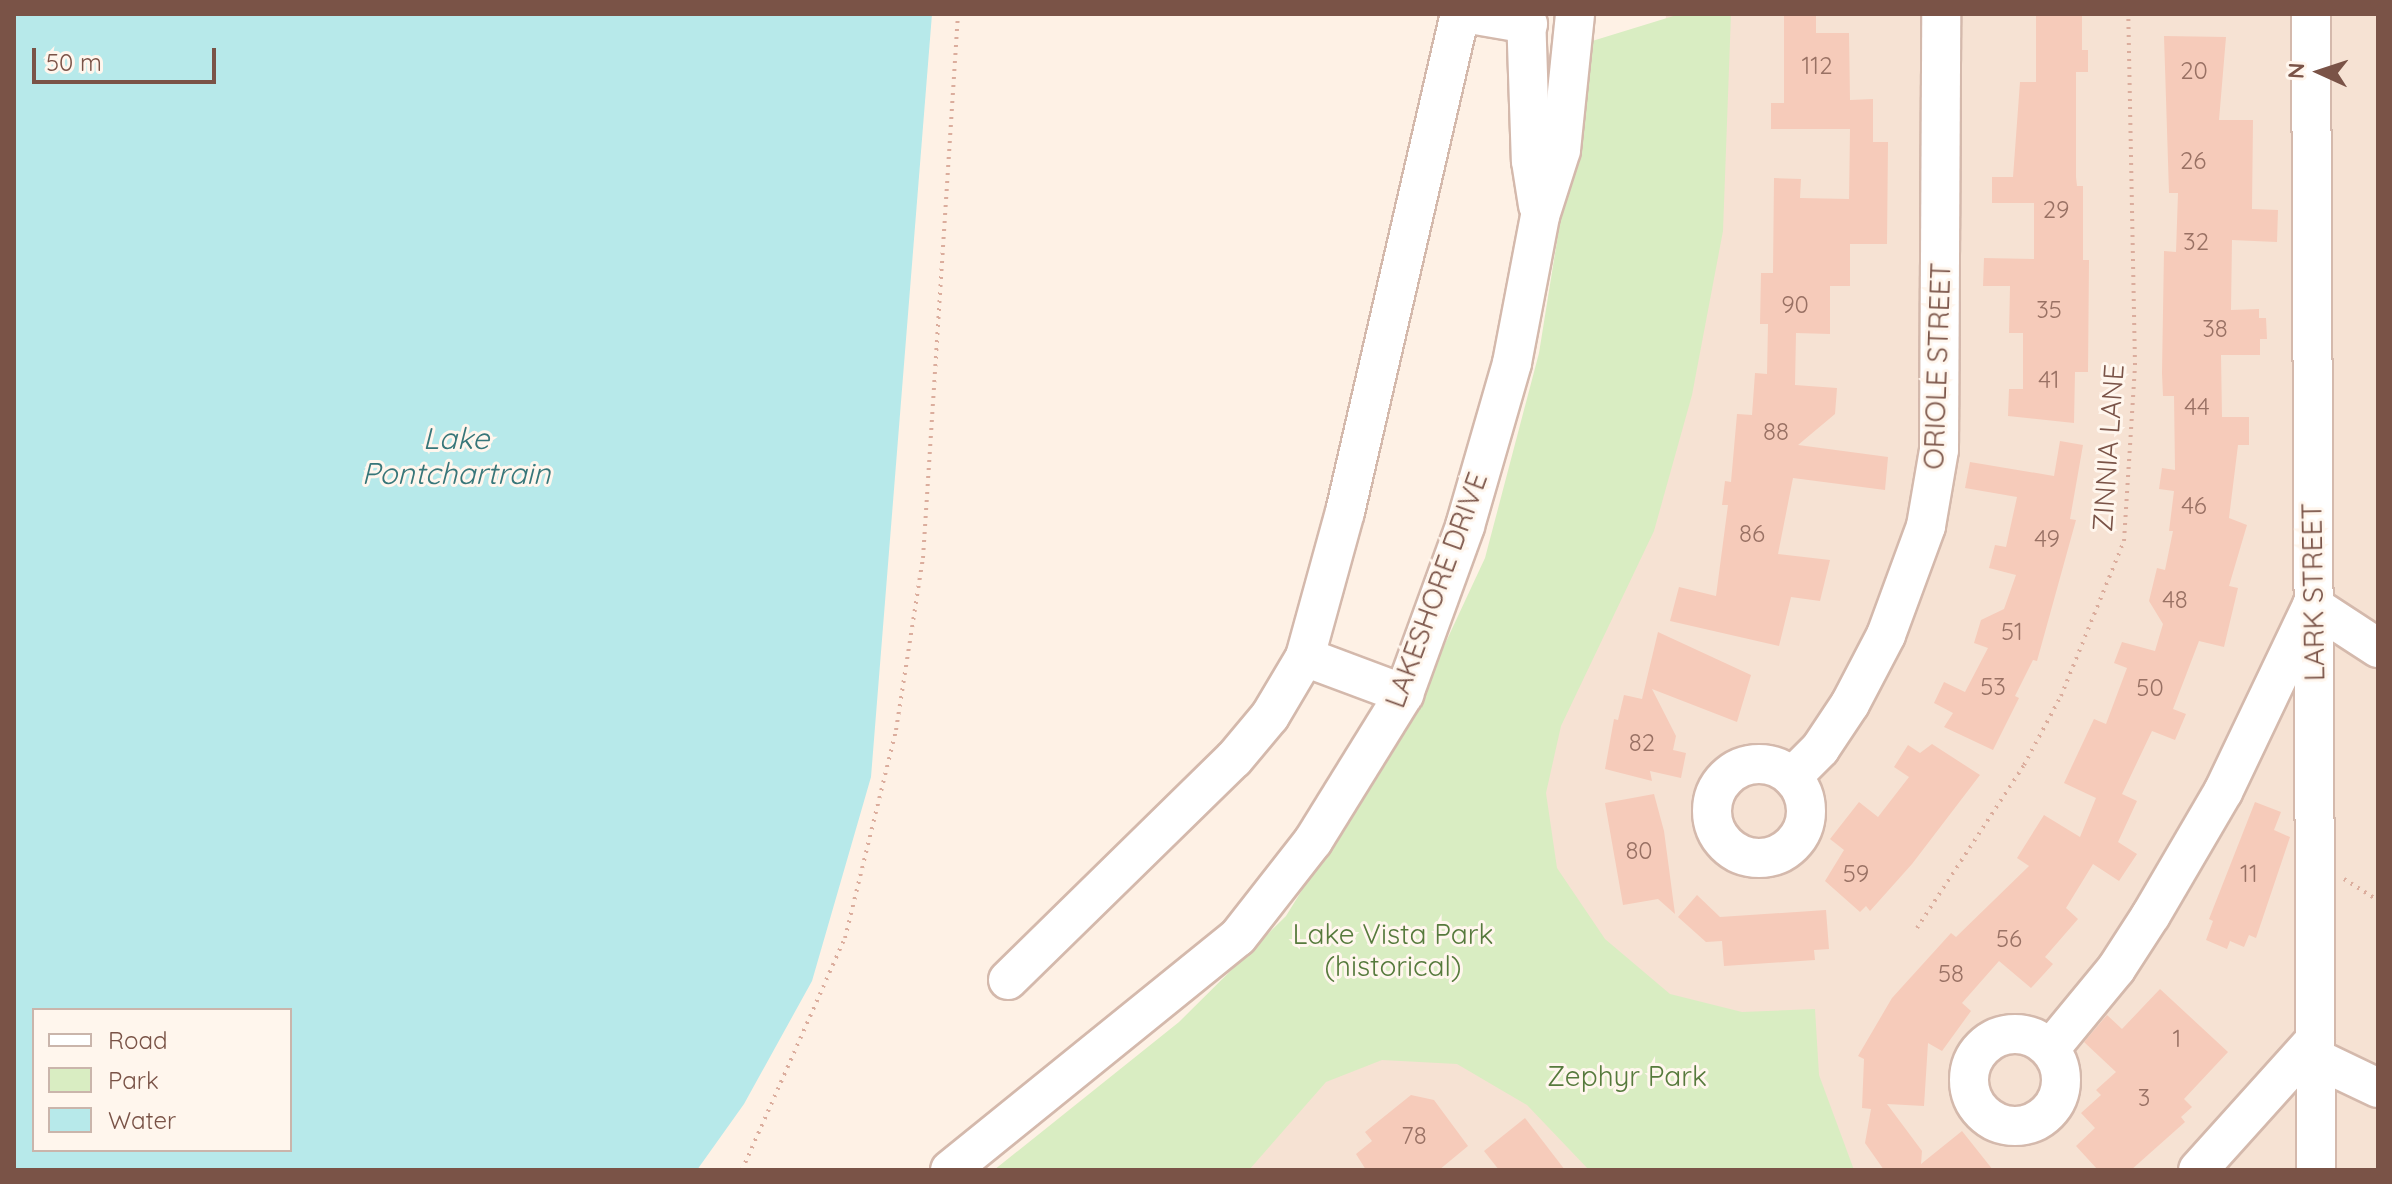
<!DOCTYPE html>
<style>
body{margin:0}
#map{position:relative;width:2392px;height:1184px;overflow:hidden;background:#fef1e5;font-family:Quicksand,sans-serif}
div>[style]{position:absolute}
[style*='--x']{left:calc(var(--x)*1px);top:calc(var(--y)*1px);width:calc(var(--w)*1px);rotate:calc(var(--a)*1deg)}
.residential>*{inset:0;background:#f6e2d3}
.green>*{inset:0;background:#d9edc2}
.water>*{inset:0;background:#b7e9ea}
.building>*{inset:0;background:#f6cbba}
.path>*{height:4px;margin-top:-2px;transform-origin:0;background:repeating-linear-gradient(90deg,#dbad9d 0 2px,transparent 0 8px)}
.roads{filter:drop-shadow(2px 0 #d4b9ac) drop-shadow(-2px 0 #d4b9ac) drop-shadow(0 2px #d4b9ac) drop-shadow(0 -2px #d4b9ac)}
.minor>*{height:38px;margin:-19px;padding:0 19px;transform-origin:19px;border-radius:19px;background:#fff}
.minor>.ring{margin:-19px;padding:0;box-sizing:content-box;background:none;border:38px solid #fff;border-radius:50%}
span{translate:-50% -50%;white-space:nowrap;text-align:center;line-height:1.15;-webkit-text-stroke:6px #fff6ed;paint-order:stroke}
.number-label{font-size:24px;color:#997164}
.number-label span{-webkit-text-stroke-width:0}
.street-label{font-size:28px;color:#7a5347}
.park-label{font-size:28px;color:#567a3c}
.water-label{font-size:30px;color:#377679;font-style:italic}
.frame{position:absolute;inset:0;border:16px solid #7a5347;pointer-events:none}
.legend{position:absolute;left:32px;top:1008px;width:260px;height:144px;box-sizing:border-box;background:#fff6ed;border:2px solid #cab5ab;margin:0;padding:10px 14px;list-style:none;font-size:24px;color:#7a5347}
.legend li{display:flex;align-items:center;gap:16px;height:40px}
.legend b{width:40px;border:2px solid #cab5ab}
.north{position:absolute;left:2280px;top:32px;width:80px;height:80px;-webkit-text-stroke:6px #fff6ed;paint-order:stroke;rotate:273deg;font-size:22px;font-weight:700;line-height:32px;text-align:center;color:#7a5347}
.north::after{content:'';display:block;margin:auto;width:28px;height:36px;background:#7a5347;clip-path:polygon(50% 0,100% 100%,50% 72%,0 100%)}
.scale{position:absolute;left:32px;top:48px;width:184px;height:36px;box-sizing:border-box;border:4px solid #7a5347;border-top:0;padding-left:10px;font-size:24px;line-height:28px;white-space:nowrap;color:#7a5347;-webkit-text-stroke:6px #fff6ed;paint-order:stroke}
</style>
<div id="map">
<div class="residential">
<i style="clip-path:polygon(1666px 14px,2378px 14px,2378px 1170px,1202px 1170px,1647px 460px)"></i>
</div>
<div class="green">
<i style="clip-path:polygon(1680px 14px,1731px 14px,1723px 231px,1692px 395px,1654px 531px,1561px 726px,1546px 793px,1557px 868px,1605px 939px,1670px 994px,1742px 1012px,1815px 1009px,1819px 1075px,1854px 1170px,1589px 1170px,1527px 1105px,1457px 1064px,1382px 1060px,1326px 1082px,1249px 1170px,994px 1170px,1179px 1022px,1286px 916px,1417px 704px,1485px 558px,1539px 353px,1589px 42px)"></i>
</div>
<div class="water">
<i style="clip-path:polygon(evenodd,14px 14px,932px 14px,871px 777px,812px 981px,744px 1104px,697px 1170px,14px 1170px,14px 14px,34px 1010px,290px 1010px,290px 1150px,34px 1150px,34px 1010px)"></i>
</div>
<div class="building">
<i style="clip-path:polygon(1784px 14px,1816px 14px,1816px 33px,1849px 33px,1850px 100px,1873px 99px,1873px 142px,1888px 142px,1887px 244px,1850px 244px,1850px 286px,1830px 286px,1830px 334px,1796px 333px,1795px 385px,1837px 388px,1835px 414px,1798px 445px,1888px 457px,1885px 490px,1793px 478px,1778px 554px,1830px 560px,1820px 601px,1791px 597px,1779px 646px,1670px 621px,1679px 587px,1716px 596px,1728px 505px,1722px 505px,1725px 481px,1731px 482px,1737px 414px,1752px 415px,1755px 373px,1767px 374px,1768px 324px,1760px 324px,1761px 273px,1773px 273px,1774px 178px,1801px 179px,1800px 198px,1849px 199px,1850px 129px,1771px 129px,1771px 103px,1784px 103px)"></i>
<i style="clip-path:polygon(2036px 14px,2082px 14px,2082px 50px,2088px 50px,2088px 72px,2076px 72px,2076px 177px,2077px 186px,2083px 186px,2083px 260px,2089px 260px,2088px 372px,2075px 372px,2074px 423px,2008px 416px,2009px 389px,2023px 389px,2023px 333px,2009px 333px,2010px 286px,1983px 286px,1984px 258px,2034px 259px,2034px 203px,1992px 203px,1992px 177px,2013px 177px,2020px 82px,2036px 82px)"></i>
<i style="clip-path:polygon(2164px 36px,2226px 37px,2219px 120px,2253px 120px,2252px 209px,2278px 210px,2277px 242px,2232px 240px,2231px 310px,2259px 309px,2259px 318px,2266px 318px,2267px 339px,2260px 339px,2260px 355px,2221px 355px,2222px 417px,2249px 417px,2249px 445px,2238px 445px,2229px 518px,2247px 525px,2229px 586px,2238px 588px,2224px 647px,2199px 641px,2173px 709px,2186px 714px,2175px 740px,2152px 731px,2122px 794px,2137px 801px,2118px 842px,2137px 854px,2119px 881px,2093px 864px,2066px 908px,2078px 919px,2045px 957px,2053px 964px,2031px 988px,1999px 961px,1962px 1003px,1971px 1011px,1942px 1051px,1928px 1043px,1924px 1106px,1887px 1104px,1922px 1151px,1921px 1164px,1962px 1131px,1993px 1170px,1884px 1170px,1865px 1143px,1871px 1109px,1862px 1108px,1864px 1059px,1858px 1056px,1892px 998px,1951px 933px,1956px 937px,2029px 866px,2017px 858px,2044px 815px,2080px 837px,2096px 798px,2064px 783px,2094px 719px,2106px 724px,2127px 668px,2114px 663px,2122px 642px,2155px 651px,2163px 624px,2149px 601px,2157px 568px,2165px 570px,2173px 531px,2169px 531px,2174px 491px,2159px 489px,2162px 468px,2175px 470px,2174px 396px,2163px 396px,2162px 373px,2164px 251px,2176px 252px,2178px 193px,2169px 193px)"></i>
<i style="clip-path:polygon(2060px 441px,2083px 445px,2070px 519px,2076px 520px,2037px 661px,2033px 660px,2015px 696px,2019px 698px,1993px 750px,1944px 727px,1953px 713px,1934px 703px,1944px 682px,1965px 692px,1988px 648px,1974px 643px,1981px 620px,2004px 609px,2016px 575px,1989px 568px,1995px 545px,2006px 547px,2017px 497px,1965px 488px,1970px 462px,2054px 476px)"></i>
<i style="clip-path:polygon(1658px 632px,1751px 675px,1737px 722px,1652px 689px,1676px 736px,1673px 750px,1686px 753px,1681px 778px,1650px 771px,1652px 781px,1605px 769px,1614px 719px,1618px 720px,1624px 695px,1642px 699px)"></i>
<i style="clip-path:polygon(1932px 744px,1980px 775px,1912px 864px,1870px 911px,1866px 906px,1860px 912px,1825px 881px,1844px 850px,1830px 839px,1859px 802px,1878px 817px,1909px 777px,1894px 767px,1908px 745px,1920px 753px)"></i>
<i style="clip-path:polygon(1654px 794px,1664px 831px,1675px 914px,1658px 899px,1623px 905px,1605px 803px)"></i>
<i style="clip-path:polygon(2255px 802px,2281px 812px,2274px 830px,2290px 837px,2256px 938px,2249px 935px,2244px 947px,2230px 941px,2227px 949px,2206px 940px,2213px 921px,2209px 919px)"></i>
<i style="clip-path:polygon(1697px 895px,1720px 917px,1826px 910px,1829px 949px,1814px 950px,1815px 960px,1724px 966px,1722px 941px,1706px 942px,1678px 917px)"></i>
<i style="clip-path:polygon(2160px 989px,2228px 1052px,2184px 1099px,2192px 1107px,2181px 1117px,2185px 1122px,2131px 1170px,2098px 1170px,2076px 1146px,2095px 1128px,2081px 1113px,2101px 1095px,2096px 1090px,2116px 1072px,2084px 1042px,2107px 1015px,2122px 1029px)"></i>
<i style="clip-path:polygon(1411px 1095px,1434px 1100px,1468px 1146px,1439px 1170px,1366px 1170px,1356px 1154px,1372px 1141px,1365px 1132px)"></i>
<i style="clip-path:polygon(1525px 1118px,1565px 1170px,1499px 1170px,1484px 1151px)"></i>
</div>
<div class="path">
<i style="--x:2344;--y:879;--w:40;--a:32"></i>
<i style="--x:1917;--y:928;--w:195;--a:-56.7"></i>
<i style="--x:2024;--y:765;--w:78;--a:-61.8"></i>
<i style="--x:2061;--y:696;--w:167;--a:-67.9"></i>
<i style="--x:2124;--y:541;--w:176;--a:-86.4"></i>
<i style="--x:2135;--y:365;--w:351;--a:-91.1"></i>
<i style="--x:742;--y:1170;--w:254;--a:-66.1"></i>
<i style="--x:845;--y:938;--w:214;--a:-76.2"></i>
<i style="--x:896;--y:730;--w:174;--a:-81.1"></i>
<i style="--x:923;--y:558;--w:545;--a:-86.32"></i>
</div>
<div class="roads">
<div class="minor">
<i style="--x:1470;--y:14;--w:59;--a:9.8"></i>
<i style="--x:1526;--y:14;--w:147;--a:88.1"></i>
<i style="--x:1531;--y:161;--w:45;--a:81"></i>
<i style="--x:2311;--y:14;--w:1156;--a:89.75"></i>
<i style="--x:1305;--y:657;--w:106;--a:20.5"></i>
<i class="ring" style="left:1712px;top:764px;width:56px;height:56px"></i>
<i style="--x:1792;--y:777;--w:40;--a:-45"></i>
<i style="--x:1820;--y:749;--w:54;--a:-56.3"></i>
<i style="--x:1850;--y:704;--w:78;--a:-62.4"></i>
<i style="--x:1886;--y:635;--w:116;--a:-69.8"></i>
<i style="--x:1926;--y:526;--w:77;--a:-80.3"></i>
<i style="--x:1939;--y:450;--w:436;--a:-89.7"></i>
<i style="--x:1008;--y:980;--w:316;--a:-44.4"></i>
<i style="--x:1234;--y:759;--w:56;--a:-50.1"></i>
<i style="--x:1270;--y:716;--w:69;--a:-59.3"></i>
<i style="--x:1305;--y:657;--w:150;--a:-74.6"></i>
<i style="--x:1345;--y:512;--w:511;--a:-77"></i>
<i class="ring" style="left:1969px;top:1034px;width:54px;height:54px"></i>
<i style="--x:2050;--y:1049;--w:104;--a:-50.5"></i>
<i style="--x:2116;--y:969;--w:64;--a:-57.1"></i>
<i style="--x:2151;--y:915;--w:143;--a:-59.7"></i>
<i style="--x:2223;--y:792;--w:207;--a:-64.5"></i>
<i style="--x:2312;--y:605;--w:79;--a:33.1"></i>
<i style="--x:2315;--y:1058;--w:70;--a:25.5"></i>
<i style="--x:950;--y:1170;--w:370;--a:-39"></i>
<i style="--x:1238;--y:937;--w:122;--a:-52"></i>
<i style="--x:1313;--y:841;--w:173;--a:-58.2"></i>
<i style="--x:1404;--y:694;--w:179;--a:-70"></i>
<i style="--x:1465;--y:526;--w:170;--a:-73.9"></i>
<i style="--x:1512;--y:363;--w:150;--a:-79.2"></i>
<i style="--x:1540;--y:216;--w:69;--a:-72.3"></i>
<i style="--x:1561;--y:150;--w:137;--a:-84.1"></i>
<i style="--x:2198;--y:1170;--w:175;--a:-48"></i>
</div>
</div>
<div class="number-label">
<span style="left:1817px;top:66px">112</span>
<span style="left:2194px;top:71px">20</span>
<span style="left:2193px;top:161px">26</span>
<span style="left:2056px;top:210px">29</span>
<span style="left:2196px;top:242px">32</span>
<span style="left:1795px;top:305px">90</span>
<span style="left:2049px;top:310px">35</span>
<span style="left:2215px;top:329px">38</span>
<span style="left:2049px;top:380px">41</span>
<span style="left:2197px;top:407px">44</span>
<span style="left:1776px;top:432px">88</span>
<span style="left:2194px;top:506px">46</span>
<span style="left:1752px;top:534px">86</span>
<span style="left:2047px;top:539px">49</span>
<span style="left:2175px;top:600px">48</span>
<span style="left:2012px;top:632px">51</span>
<span style="left:1993px;top:687px">53</span>
<span style="left:2150px;top:688px">50</span>
<span style="left:1642px;top:743px">82</span>
<span style="left:1639px;top:851px">80</span>
<span style="left:1856px;top:874px">59</span>
<span style="left:2249px;top:874px">11</span>
<span style="left:2009px;top:939px">56</span>
<span style="left:1951px;top:974px">58</span>
<span style="left:2177px;top:1039px">1</span>
<span style="left:2144px;top:1098px">3</span>
<span style="left:1414px;top:1136px">78</span>
</div>
<div class="street-label">
<span style="left:1937px;top:366px;rotate:-88deg">ORIOLE STREET</span>
<span style="left:2108px;top:448px;rotate:-86deg">ZINNIA LANE</span>
<span style="left:1436px;top:590px;rotate:-70deg">LAKESHORE DRIVE</span>
<span style="left:2313px;top:592px;rotate:-91deg">LARK STREET</span>
</div>
<div class="park-label">
<span style="left:1393px;top:950px">Lake Vista Park<br>(historical)</span>
<span style="left:1627px;top:1076px">Zephyr Park</span>
</div>
<div class="water-label">
<span style="left:456px;top:455px">Lake<br>Pontchartrain</span>
</div>
<div class="frame"></div>
<ul class="legend">
<li><b style="height:10px;background:#fff"></b>Road</li>
<li><b style="height:22px;background:#d9edc2"></b>Park</li>
<li><b style="height:22px;background:#b7e9ea"></b>Water</li>
</ul>
<div class="north">N</div>
<div class="scale">50 m</div>
</div>
